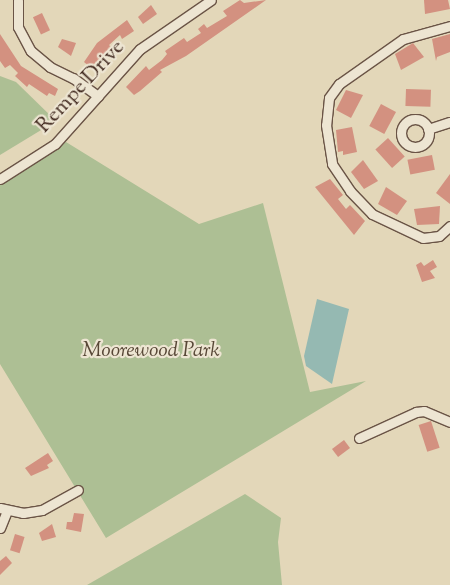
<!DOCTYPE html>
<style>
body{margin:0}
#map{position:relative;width:450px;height:585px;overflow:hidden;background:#e3d7b9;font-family:"Sorts Mill Goudy",serif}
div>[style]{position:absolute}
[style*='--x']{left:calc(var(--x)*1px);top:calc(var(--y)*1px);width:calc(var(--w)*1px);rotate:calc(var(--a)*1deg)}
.green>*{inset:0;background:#adbf94}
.water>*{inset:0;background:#95b9b2}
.building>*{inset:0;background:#d39180;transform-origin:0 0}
.roads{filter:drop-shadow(1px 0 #6a5446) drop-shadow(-1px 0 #6a5446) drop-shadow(0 1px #6a5446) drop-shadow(0 -1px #6a5446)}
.minor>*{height:9px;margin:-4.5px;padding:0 4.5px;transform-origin:4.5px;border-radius:4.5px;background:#ede5d2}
.minor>.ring{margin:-4.5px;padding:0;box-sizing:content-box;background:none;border:9px solid #ede5d2;border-radius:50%}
span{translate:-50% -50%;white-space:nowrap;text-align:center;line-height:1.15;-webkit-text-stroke:4.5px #ede5d2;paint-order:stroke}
.street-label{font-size:21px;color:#41291f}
.park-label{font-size:21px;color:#574736;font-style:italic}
</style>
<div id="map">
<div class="green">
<i style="clip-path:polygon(0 76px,16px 82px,56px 121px,0 155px)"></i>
<i style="clip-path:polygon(66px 142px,199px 224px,263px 203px,310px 392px,366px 381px,106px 538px,0 364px,0 185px)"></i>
<i style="clip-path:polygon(245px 494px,281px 518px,278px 542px,282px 585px,87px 585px)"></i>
</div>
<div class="water">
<i style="clip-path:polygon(317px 299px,349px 309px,332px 384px,306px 366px,304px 356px)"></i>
</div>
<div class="building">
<i style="clip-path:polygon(240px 0,244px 3px,266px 0,186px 56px,160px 70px,162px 72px,140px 91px,134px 95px,126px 87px,146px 66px,149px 70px,162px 60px,167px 54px,165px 51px,184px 38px,187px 42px,201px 33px,198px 29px,204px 24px,207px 28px,227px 16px,223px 11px)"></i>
<i style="clip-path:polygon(424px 0,448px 0,450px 9px,425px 14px)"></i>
<i style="clip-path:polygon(151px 5px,157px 14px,143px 24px,138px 17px)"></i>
<i style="left:42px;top:13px;width:19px;height:10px;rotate:65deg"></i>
<i style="clip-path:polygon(127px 20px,134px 31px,122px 39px,120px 35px,109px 45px,113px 49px,99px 65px,96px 62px,91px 68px,84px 62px,97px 43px)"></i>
<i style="clip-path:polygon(0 34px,21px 66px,58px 89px,55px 96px,49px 93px,47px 96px,29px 84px,27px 87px,15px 76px,18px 73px,10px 65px,5px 68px,0 61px)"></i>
<i style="clip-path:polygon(450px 34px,450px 52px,437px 57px,436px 61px,432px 39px)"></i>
<i style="clip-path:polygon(62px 39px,76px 43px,71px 56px,58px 47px)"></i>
<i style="clip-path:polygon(413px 43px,424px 57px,401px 70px,395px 54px)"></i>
<i style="left:406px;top:89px;width:25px;height:17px;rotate:2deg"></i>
<i style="clip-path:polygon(346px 90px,363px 95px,351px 118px,336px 110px)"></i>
<i style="left:381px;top:104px;width:17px;height:25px;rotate:28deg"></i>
<i style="clip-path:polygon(352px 127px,357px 152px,343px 155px,343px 151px,338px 152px,336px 130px)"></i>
<i style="left:388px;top:138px;width:25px;height:17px;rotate:48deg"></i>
<i style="left:432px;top:155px;width:15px;height:25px;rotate:79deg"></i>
<i style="clip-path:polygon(363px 160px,378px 181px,364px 189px,351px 172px)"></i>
<i style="clip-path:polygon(450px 174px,450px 204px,436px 193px)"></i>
<i style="clip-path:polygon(330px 179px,343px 195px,338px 199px,346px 209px,350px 205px,365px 221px,354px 235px,315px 187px)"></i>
<i style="clip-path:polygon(386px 187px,407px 201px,397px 215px,378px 204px)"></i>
<i style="clip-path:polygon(440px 206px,439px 224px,417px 225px,414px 209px)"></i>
<i style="clip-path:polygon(433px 260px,437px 267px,430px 271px,435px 278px,422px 282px,416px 265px,421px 262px,424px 266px)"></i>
<i style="left:431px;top:421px;width:28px;height:13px;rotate:72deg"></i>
<i style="left:344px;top:440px;width:10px;height:15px;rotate:53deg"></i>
<i style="clip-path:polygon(48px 453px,53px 461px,47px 465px,49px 468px,31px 476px,25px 468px)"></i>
<i style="clip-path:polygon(74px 513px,84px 514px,81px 532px,66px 529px,67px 522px,72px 522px)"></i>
<i style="clip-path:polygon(52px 524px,56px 537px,42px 541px,39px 533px)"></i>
<i style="left:15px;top:534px;width:10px;height:17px;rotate:17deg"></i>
<i style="clip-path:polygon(6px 556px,12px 563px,0 575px,0 561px)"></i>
</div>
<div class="roads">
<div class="minor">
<i style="--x:18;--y:0;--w:27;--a:90"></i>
<i style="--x:18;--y:27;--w:27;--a:62"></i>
<i style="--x:31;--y:51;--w:25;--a:40"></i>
<i style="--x:50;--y:67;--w:25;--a:26"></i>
<i style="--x:73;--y:78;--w:31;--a:36"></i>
<i style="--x:450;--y:26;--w:49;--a:164.5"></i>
<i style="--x:403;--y:39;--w:78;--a:144.9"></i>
<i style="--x:339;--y:84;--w:17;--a:126"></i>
<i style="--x:329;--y:98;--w:27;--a:96"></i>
<i style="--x:326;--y:125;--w:39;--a:81"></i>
<i style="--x:332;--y:164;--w:32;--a:56"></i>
<i style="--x:350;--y:191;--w:32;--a:46"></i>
<i style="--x:372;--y:214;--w:56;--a:25.2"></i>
<i style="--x:423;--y:238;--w:16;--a:-7"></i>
<i style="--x:439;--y:236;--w:15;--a:-42"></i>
<i class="ring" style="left:401px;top:119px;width:19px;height:19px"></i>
<i style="--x:428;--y:129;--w:23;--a:-18"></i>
<i style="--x:0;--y:179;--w:65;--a:-32.5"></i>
<i style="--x:55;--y:144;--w:127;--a:-48.2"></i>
<i style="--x:140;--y:49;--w:86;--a:-34.6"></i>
<i style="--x:359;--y:438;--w:63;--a:-24.5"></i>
<i style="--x:416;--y:412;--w:8;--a:-7"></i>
<i style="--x:424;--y:411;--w:28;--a:23"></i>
<i style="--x:0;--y:508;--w:24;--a:12"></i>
<i style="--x:23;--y:513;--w:19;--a:-9"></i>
<i style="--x:42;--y:510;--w:41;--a:-29.1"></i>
<i style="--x:0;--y:528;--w:18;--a:-68"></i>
</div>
</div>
<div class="street-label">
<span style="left:81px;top:87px;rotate:-47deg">Rempe Drive</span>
</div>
<div class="park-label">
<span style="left:151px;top:351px">Moorewood Park</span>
</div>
</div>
